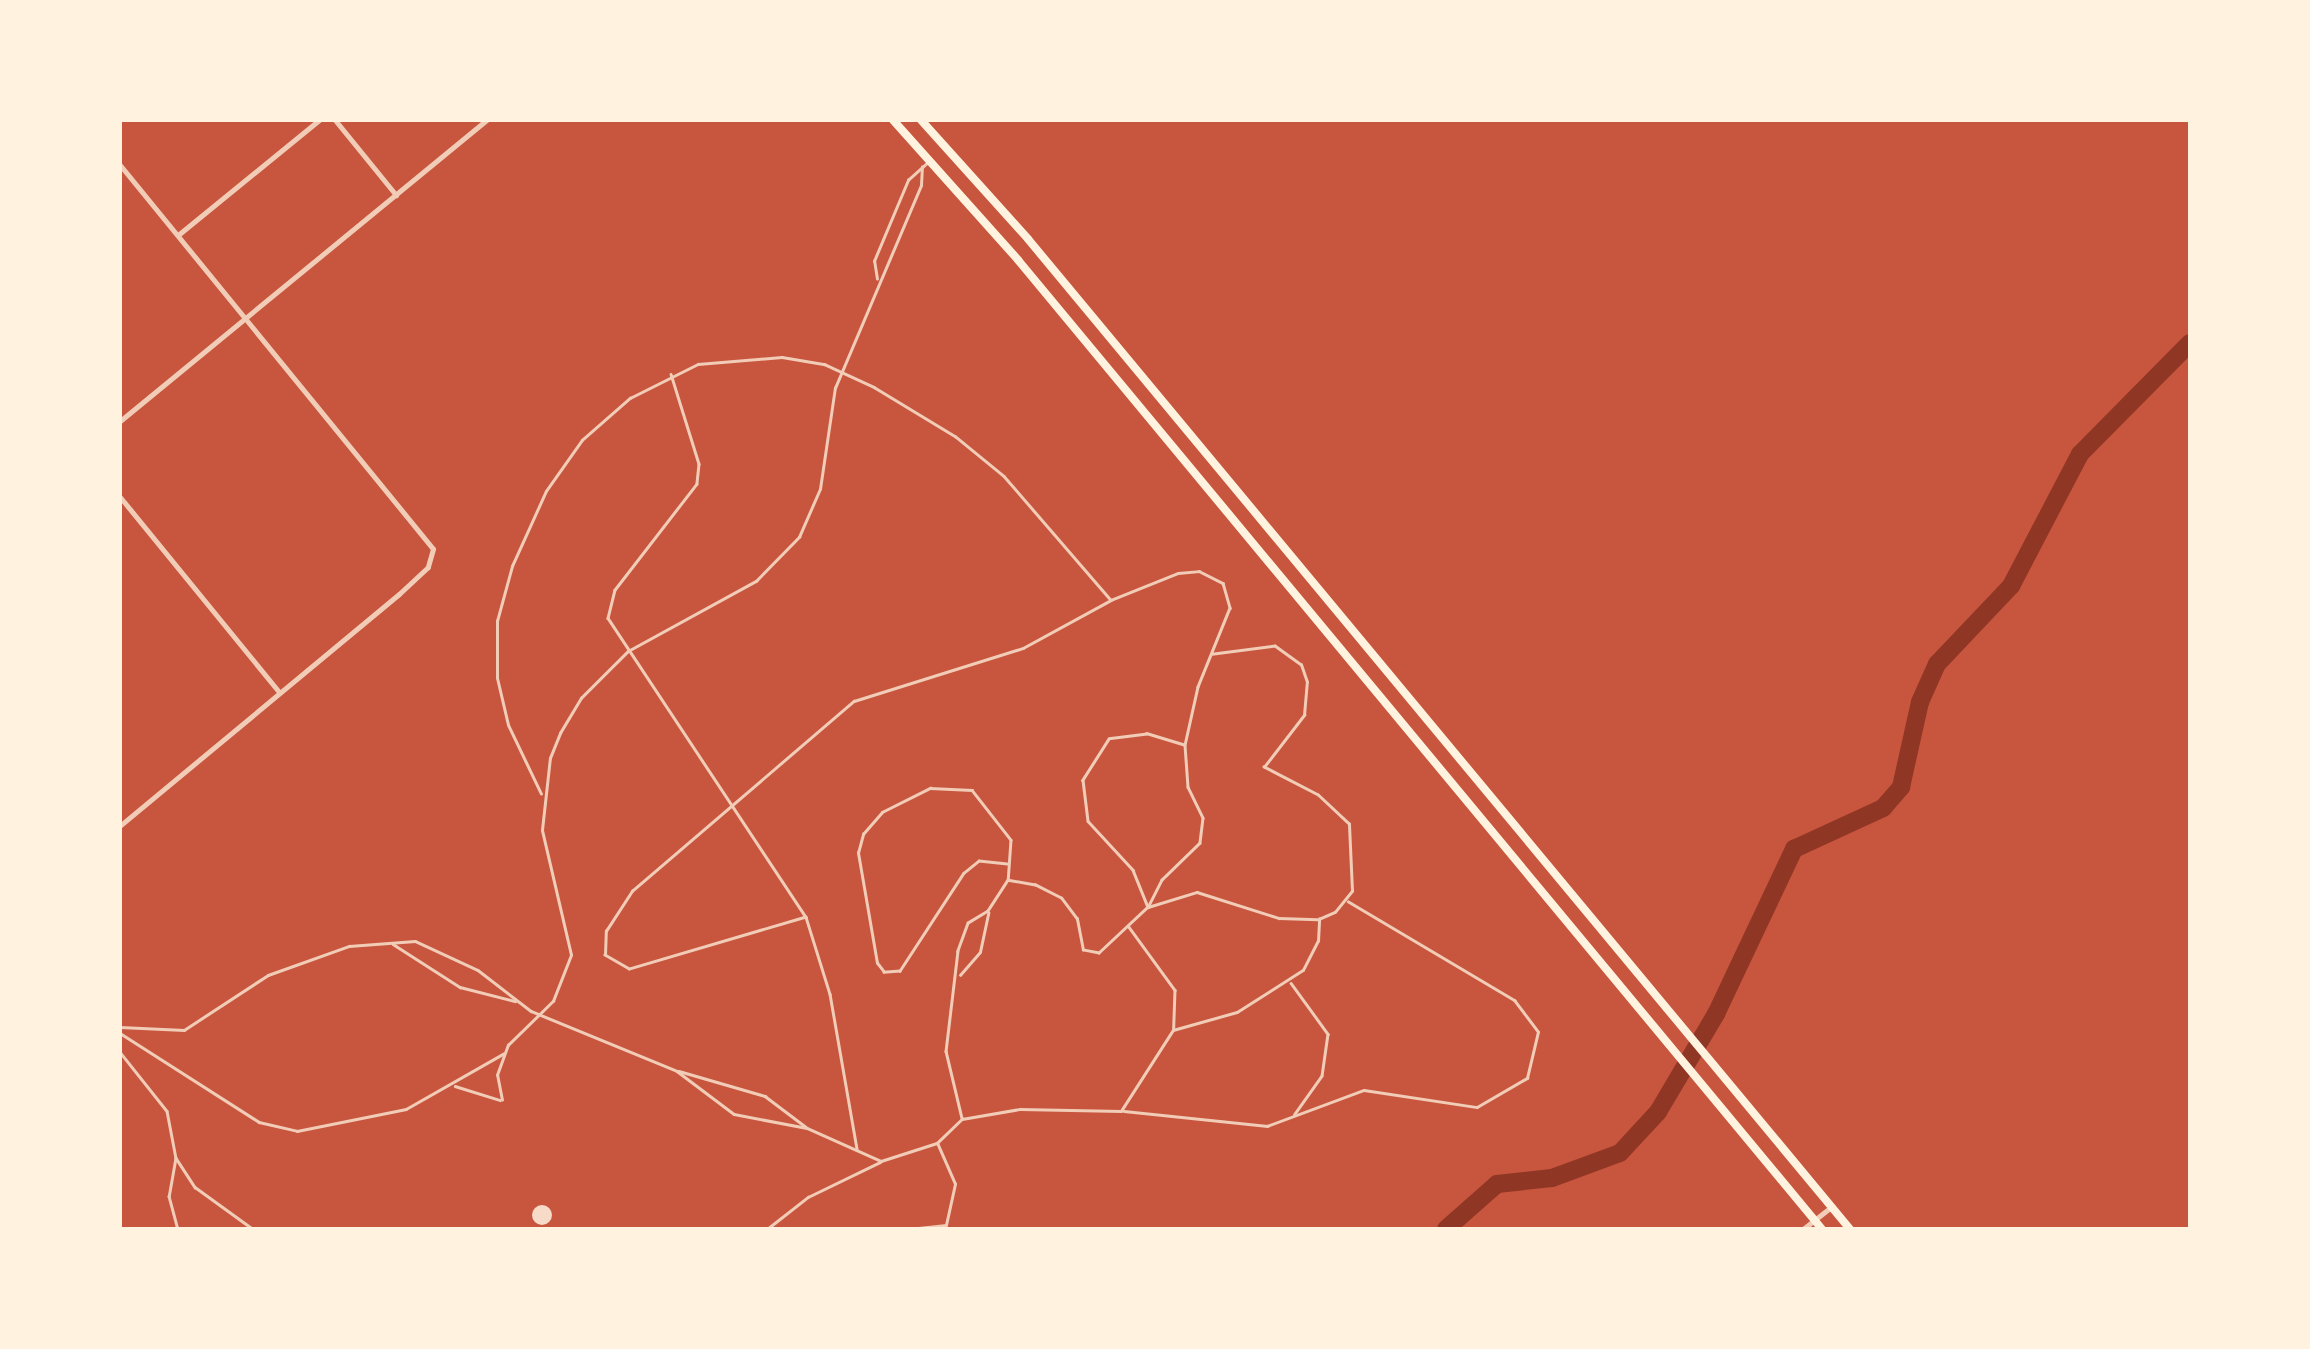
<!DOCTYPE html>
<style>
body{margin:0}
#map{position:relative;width:2310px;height:1349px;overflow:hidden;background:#c8553d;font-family:"Archivo Narrow",sans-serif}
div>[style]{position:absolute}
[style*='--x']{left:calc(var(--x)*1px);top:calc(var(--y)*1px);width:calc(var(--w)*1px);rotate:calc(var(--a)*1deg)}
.river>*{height:18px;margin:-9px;padding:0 9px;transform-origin:9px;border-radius:9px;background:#8f3625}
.building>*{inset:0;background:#f7dbc8}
.round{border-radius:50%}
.service>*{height:2.5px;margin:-1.25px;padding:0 1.25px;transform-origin:1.25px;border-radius:1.25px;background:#f1ccb7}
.minor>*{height:5px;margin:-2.5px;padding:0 2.5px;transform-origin:2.5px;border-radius:2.5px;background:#f1ccb7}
.primary>*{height:8px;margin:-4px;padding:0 4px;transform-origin:4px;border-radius:4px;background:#fff3e0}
span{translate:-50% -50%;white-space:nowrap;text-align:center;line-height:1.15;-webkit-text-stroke:8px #fff3e0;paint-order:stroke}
.frame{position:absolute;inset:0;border:122px solid #fff3e0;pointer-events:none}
</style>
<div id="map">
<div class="river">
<i style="--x:1446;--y:1229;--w:68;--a:-41.4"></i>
<i style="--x:1497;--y:1184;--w:55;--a:-6.2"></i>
<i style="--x:1552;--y:1178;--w:72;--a:-20.2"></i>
<i style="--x:1620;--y:1153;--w:56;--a:-47.2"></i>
<i style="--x:1658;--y:1112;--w:114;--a:-59.4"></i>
<i style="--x:1716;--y:1014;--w:183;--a:-64.7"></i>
<i style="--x:1794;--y:849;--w:98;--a:-24.7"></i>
<i style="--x:1883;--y:808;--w:28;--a:-49"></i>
<i style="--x:1901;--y:787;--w:87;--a:-77.4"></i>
<i style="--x:1920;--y:702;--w:42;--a:-65.9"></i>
<i style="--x:1937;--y:664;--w:108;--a:-46.5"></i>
<i style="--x:2011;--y:586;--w:149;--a:-62.4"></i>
<i style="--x:2080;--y:454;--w:156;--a:-45.3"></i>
</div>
<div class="building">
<i class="round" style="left:532px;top:1205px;width:20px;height:20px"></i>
</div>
<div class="service">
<i style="--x:877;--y:279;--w:18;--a:-99"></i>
<i style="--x:874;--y:261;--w:88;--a:-67.2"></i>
<i style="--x:908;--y:180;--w:25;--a:-42"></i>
<i style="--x:671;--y:374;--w:94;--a:72.7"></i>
<i style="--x:699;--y:464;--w:20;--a:96"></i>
<i style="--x:697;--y:484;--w:134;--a:127.7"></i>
<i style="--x:615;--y:590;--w:29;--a:104"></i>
<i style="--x:608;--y:618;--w:359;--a:56.5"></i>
<i style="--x:806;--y:917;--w:81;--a:72.7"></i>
<i style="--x:830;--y:994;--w:157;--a:80.1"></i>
<i style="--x:1184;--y:745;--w:39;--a:-163"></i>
<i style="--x:1147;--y:734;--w:38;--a:173"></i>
<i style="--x:1109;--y:739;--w:49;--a:122.4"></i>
<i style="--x:1083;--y:780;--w:41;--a:83"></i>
<i style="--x:1088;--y:821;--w:67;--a:47.4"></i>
<i style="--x:1133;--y:870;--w:40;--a:68"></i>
<i style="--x:1148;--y:907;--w:51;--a:-17"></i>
<i style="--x:1197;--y:892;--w:86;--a:17.6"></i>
<i style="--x:1279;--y:918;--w:38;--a:2"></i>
<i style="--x:541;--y:794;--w:76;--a:-115.6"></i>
<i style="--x:508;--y:725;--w:48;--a:-103.2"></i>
<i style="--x:497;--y:678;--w:57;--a:-90"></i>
<i style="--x:497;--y:621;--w:57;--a:-74.7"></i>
<i style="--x:512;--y:566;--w:82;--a:-65.6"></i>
<i style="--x:546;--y:491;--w:62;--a:-54.8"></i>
<i style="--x:582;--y:440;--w:64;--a:-41.2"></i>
<i style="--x:630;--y:398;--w:76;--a:-26.6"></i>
<i style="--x:698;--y:364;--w:84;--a:-4.8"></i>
<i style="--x:782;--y:357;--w:43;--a:9.5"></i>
<i style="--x:824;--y:364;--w:55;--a:24.7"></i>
<i style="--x:874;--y:387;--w:95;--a:31.2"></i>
<i style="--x:955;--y:436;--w:63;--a:39.2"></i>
<i style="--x:1004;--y:476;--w:162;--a:49.2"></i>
<i style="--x:1007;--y:864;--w:28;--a:-174"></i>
<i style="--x:979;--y:861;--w:19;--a:141"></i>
<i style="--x:964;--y:873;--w:117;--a:123.1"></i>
<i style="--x:900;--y:971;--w:16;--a:176"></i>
<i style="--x:884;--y:972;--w:11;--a:-128"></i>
<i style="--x:877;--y:963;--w:112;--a:-99.8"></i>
<i style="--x:858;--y:853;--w:20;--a:-75"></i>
<i style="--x:863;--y:834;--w:29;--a:-49"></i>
<i style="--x:882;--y:812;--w:54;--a:-26.6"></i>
<i style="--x:930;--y:788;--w:42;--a:2.7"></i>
<i style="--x:972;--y:790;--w:63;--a:52"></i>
<i style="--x:1011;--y:840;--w:39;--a:94"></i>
<i style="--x:806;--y:917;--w:184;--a:163.6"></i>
<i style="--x:629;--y:969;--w:28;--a:-150"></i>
<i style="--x:605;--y:955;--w:24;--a:-88"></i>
<i style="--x:606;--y:931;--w:48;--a:-57"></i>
<i style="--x:632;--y:891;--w:292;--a:-40.6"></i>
<i style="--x:854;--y:701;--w:177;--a:-17.4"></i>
<i style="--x:1023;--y:648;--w:100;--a:-28.6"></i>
<i style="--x:1111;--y:600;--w:72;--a:-21.9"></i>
<i style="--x:1178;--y:573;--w:21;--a:-5"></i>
<i style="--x:1199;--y:571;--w:27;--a:27"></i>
<i style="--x:1223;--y:583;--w:26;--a:74"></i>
<i style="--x:1230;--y:608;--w:85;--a:112.1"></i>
<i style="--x:1198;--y:687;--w:59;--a:102.6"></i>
<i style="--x:1185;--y:745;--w:42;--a:85.9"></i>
<i style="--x:1188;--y:787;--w:34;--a:64"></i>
<i style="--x:1203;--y:818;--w:25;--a:97"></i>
<i style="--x:1200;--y:843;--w:53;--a:135.8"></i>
<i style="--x:1162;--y:880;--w:30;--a:117"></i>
<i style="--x:1148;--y:907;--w:67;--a:136.8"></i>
<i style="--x:1099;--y:953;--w:16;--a:-169"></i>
<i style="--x:1083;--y:950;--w:32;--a:-101"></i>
<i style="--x:1077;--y:919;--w:26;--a:-127"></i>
<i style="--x:1061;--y:898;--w:29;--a:-153"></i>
<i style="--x:1035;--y:885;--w:27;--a:-170"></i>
<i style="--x:1008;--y:880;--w:37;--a:123"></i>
<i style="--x:988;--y:911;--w:23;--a:149"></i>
<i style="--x:968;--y:923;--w:30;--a:110"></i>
<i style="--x:958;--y:951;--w:101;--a:96.8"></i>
<i style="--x:946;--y:1051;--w:69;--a:76.6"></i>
<i style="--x:1129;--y:927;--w:78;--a:53.9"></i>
<i style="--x:1175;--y:990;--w:38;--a:92"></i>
<i style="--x:393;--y:944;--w:80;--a:32.7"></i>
<i style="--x:460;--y:987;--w:57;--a:14.3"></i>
<i style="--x:960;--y:975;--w:30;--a:-49"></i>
<i style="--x:980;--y:952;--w:40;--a:-78"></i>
<i style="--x:1291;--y:983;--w:63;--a:54"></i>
<i style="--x:1328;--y:1034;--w:42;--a:98.1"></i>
<i style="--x:1322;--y:1076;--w:47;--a:125.4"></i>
<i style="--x:120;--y:1027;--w:64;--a:2.7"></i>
<i style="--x:184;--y:1030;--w:100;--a:-33.2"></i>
<i style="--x:268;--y:975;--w:86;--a:-19.7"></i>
<i style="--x:349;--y:946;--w:66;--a:-4.3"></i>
<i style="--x:415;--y:941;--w:69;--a:24.7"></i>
<i style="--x:478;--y:970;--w:67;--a:37.7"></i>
<i style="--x:531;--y:1011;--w:158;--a:22.3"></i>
<i style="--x:677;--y:1071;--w:71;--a:37"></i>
<i style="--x:734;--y:1114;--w:74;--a:10.9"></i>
<i style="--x:807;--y:1128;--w:81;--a:24"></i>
<i style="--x:881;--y:1161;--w:59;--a:-17.8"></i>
<i style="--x:937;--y:1143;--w:35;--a:-44"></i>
<i style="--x:962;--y:1119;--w:59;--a:-9.8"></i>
<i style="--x:1020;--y:1109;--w:101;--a:1.1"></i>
<i style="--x:1121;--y:1111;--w:96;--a:-57.3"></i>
<i style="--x:1173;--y:1030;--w:66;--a:-15.7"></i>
<i style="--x:1237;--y:1012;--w:78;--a:-32.5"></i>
<i style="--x:1303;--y:970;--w:33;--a:-63"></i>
<i style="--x:1318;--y:941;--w:22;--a:-87"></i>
<i style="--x:1319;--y:919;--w:17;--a:-24"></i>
<i style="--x:1335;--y:912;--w:27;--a:-51"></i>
<i style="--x:1352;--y:891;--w:67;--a:-92.6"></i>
<i style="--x:1349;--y:824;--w:42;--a:-136.9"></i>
<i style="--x:1318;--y:795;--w:61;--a:-152.6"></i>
<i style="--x:1264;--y:767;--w:66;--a:-52.4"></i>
<i style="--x:1304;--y:715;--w:33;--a:-85"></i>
<i style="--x:1307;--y:682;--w:18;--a:-109"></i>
<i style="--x:1301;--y:665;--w:32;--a:-144"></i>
<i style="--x:1275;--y:646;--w:63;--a:172.6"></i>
<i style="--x:120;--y:1033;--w:165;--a:32.6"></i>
<i style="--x:259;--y:1122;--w:39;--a:13"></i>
<i style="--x:297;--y:1131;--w:111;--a:-11.4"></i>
<i style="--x:406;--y:1109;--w:112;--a:-29.6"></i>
<i style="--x:120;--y:1052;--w:75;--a:51.5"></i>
<i style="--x:167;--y:1111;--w:48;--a:79.2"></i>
<i style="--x:176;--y:1158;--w:35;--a:57"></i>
<i style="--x:195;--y:1187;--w:72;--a:35.9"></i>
<i style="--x:679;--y:1071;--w:90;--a:16.2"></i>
<i style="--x:765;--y:1096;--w:51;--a:37.1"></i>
<i style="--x:455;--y:1086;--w:47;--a:17.3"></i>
<i style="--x:502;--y:1100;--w:25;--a:-101"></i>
<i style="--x:497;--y:1075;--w:32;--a:-70"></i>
<i style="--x:508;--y:1045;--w:63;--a:-44.4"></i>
<i style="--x:553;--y:1001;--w:49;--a:-68.6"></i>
<i style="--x:571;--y:955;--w:128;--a:-103.1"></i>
<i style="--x:542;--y:830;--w:72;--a:-83.7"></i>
<i style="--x:550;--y:758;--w:27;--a:-68"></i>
<i style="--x:560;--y:733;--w:41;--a:-59"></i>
<i style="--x:581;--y:698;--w:66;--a:-45"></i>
<i style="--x:628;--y:651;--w:146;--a:-28.7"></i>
<i style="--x:756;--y:581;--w:62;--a:-45.7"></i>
<i style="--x:799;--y:537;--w:52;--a:-66.4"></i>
<i style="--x:820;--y:489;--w:102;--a:-81.6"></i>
<i style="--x:835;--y:388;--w:220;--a:-67"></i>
<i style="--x:921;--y:185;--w:18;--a:-87"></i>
<i style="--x:1124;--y:1111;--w:144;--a:6"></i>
<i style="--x:1267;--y:1126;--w:103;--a:-20.4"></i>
<i style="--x:1364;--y:1090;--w:114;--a:8.6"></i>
<i style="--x:1477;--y:1107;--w:58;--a:-30.1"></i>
<i style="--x:1527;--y:1078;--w:47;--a:-76.6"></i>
<i style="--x:1538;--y:1032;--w:39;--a:-127"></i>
<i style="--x:1515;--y:1001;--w:194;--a:-149.3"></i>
<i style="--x:176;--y:1158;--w:39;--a:100"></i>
<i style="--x:169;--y:1196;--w:34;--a:75"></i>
<i style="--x:767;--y:1229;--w:52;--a:-38"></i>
<i style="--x:808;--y:1197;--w:80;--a:-25.9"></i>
<i style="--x:909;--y:1229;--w:37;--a:-6"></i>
<i style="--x:946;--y:1225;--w:42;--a:-77.6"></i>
<i style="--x:955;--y:1184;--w:43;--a:-113.6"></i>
</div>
<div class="minor">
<i style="--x:335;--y:120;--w:97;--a:50.9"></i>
<i style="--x:120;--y:165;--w:495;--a:50.8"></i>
<i style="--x:433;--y:549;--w:19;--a:106"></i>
<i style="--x:428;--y:567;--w:40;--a:137"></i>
<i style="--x:399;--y:594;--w:363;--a:140.3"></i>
<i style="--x:178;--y:235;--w:182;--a:-39.2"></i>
<i style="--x:120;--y:421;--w:475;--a:-39.4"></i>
<i style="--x:120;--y:497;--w:252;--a:50.8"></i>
<i style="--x:1803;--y:1229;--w:36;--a:-38"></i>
</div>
<div class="primary">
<i style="--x:893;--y:120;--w:188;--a:48.2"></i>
<i style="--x:1018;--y:260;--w:1259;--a:50.32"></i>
<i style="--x:921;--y:120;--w:160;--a:48"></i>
<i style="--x:1028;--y:239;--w:1287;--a:50.3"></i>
</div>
<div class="frame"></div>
</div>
